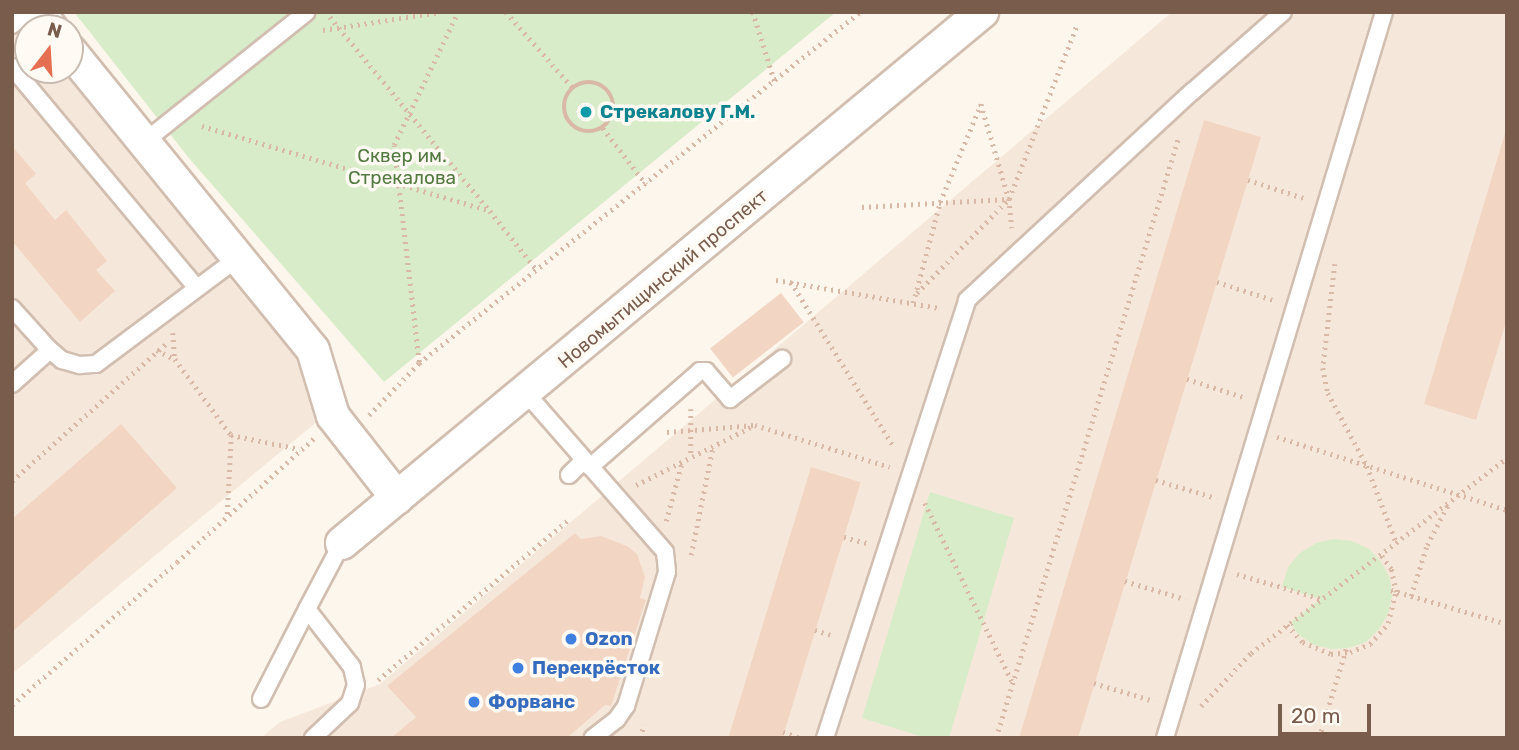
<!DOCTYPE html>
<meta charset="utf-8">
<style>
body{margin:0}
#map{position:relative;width:1519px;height:750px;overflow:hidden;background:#fdf6ec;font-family:Rubik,sans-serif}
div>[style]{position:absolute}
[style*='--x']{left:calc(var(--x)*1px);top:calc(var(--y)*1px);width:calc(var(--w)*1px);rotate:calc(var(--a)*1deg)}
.residential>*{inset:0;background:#f5e8da}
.green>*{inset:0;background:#d8ecc9}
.building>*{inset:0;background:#f3d5c3;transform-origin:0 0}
.path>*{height:4.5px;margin-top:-2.25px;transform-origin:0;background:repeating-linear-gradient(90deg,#d9b8a5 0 2px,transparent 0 7px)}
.path>.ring{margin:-2.25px;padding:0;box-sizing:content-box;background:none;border:4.5px solid #d9b8a5;border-radius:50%}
.roads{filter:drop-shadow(2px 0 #d1beb0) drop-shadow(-2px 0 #d1beb0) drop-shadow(0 2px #d1beb0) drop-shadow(0 -2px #d1beb0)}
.lane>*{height:16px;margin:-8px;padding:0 8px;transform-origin:8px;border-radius:8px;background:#fff}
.street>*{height:32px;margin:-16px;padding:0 16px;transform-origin:16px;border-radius:16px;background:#fff}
.dots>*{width:19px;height:19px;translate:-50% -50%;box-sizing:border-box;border:4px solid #fffaf3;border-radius:50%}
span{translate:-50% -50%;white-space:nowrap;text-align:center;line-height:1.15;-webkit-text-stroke:7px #fffaf3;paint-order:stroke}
.culture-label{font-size:19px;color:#0d838f;font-weight:700}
.left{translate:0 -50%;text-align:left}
.park-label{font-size:19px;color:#537a41}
.street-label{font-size:19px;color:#7a5c4d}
.shop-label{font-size:19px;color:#366cbe;font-weight:700}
.frame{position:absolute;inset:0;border:14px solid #7a5c4d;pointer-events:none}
.north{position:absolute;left:14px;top:14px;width:70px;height:70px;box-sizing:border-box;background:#fffaf3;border:2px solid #cabbb1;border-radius:50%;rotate:17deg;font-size:19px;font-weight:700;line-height:28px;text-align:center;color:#7a5c4d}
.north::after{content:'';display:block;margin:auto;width:24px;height:32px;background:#e76f51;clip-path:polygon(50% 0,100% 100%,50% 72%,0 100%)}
.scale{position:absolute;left:1278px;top:704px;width:93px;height:32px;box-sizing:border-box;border:4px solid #7a5c4d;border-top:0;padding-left:9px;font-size:21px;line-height:24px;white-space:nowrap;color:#7a5c4d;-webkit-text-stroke:5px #fffaf3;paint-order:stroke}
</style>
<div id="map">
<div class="residential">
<i style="clip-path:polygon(12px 12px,28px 28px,28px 70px,63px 70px,342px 401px,12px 674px)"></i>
<i style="clip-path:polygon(1172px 12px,1507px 12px,1507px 738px,261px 738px,280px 722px,380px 684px)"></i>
</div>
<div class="green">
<i style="clip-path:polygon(74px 12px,836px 12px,384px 382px,188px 157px)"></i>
<i style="clip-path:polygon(930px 492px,1014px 518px,949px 738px,926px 738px,862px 718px)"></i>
<i style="clip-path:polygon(1334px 539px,1352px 541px,1369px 549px,1381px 562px,1390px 578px,1392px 596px,1388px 614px,1379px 629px,1366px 642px,1349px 648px,1331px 649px,1314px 645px,1299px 635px,1290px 623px,1321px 599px,1282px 587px,1288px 567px,1300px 553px,1316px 543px)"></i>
</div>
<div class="building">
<i style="clip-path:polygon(1204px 120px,1261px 137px,1248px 180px,1078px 738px,1019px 738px)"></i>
<i style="clip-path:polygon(1506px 130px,1507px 319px,1476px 420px,1424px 404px)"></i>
<i style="clip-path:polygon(12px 146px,36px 174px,25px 183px,55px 220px,66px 210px,107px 261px,96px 270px,115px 291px,80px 322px,12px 241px)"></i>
<i style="left:781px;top:293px;width:37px;height:90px;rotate:52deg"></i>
<i style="clip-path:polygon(121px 424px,177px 488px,12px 632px,12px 519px)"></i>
<i style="left:811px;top:467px;width:52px;height:283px;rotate:17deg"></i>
<i style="clip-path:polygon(575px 533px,581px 539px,601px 536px,627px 546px,637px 554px,645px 577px,640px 598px,646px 600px,611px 706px,605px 705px,567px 738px,391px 738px,416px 717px,387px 686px)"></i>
</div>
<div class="path">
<i style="--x:506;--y:12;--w:101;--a:48.6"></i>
<i style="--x:753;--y:12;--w:73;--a:72.6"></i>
<i style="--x:330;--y:17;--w:250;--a:50.5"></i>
<i style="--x:323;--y:30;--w:118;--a:-8.7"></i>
<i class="ring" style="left:564px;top:82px;width:45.5px;height:45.5px"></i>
<i style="--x:981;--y:104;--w:99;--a:73.6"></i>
<i style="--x:1009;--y:199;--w:29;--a:84"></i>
<i style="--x:202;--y:126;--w:300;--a:16.4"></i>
<i style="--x:490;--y:211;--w:75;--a:51.5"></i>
<i style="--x:603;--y:128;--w:71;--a:52.5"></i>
<i style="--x:1248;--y:180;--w:59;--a:17.8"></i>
<i style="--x:862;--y:207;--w:146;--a:-3.1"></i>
<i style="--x:1335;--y:264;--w:105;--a:96.6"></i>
<i style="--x:1323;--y:368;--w:25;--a:79"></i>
<i style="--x:1328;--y:393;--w:83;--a:61.9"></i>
<i style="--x:1367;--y:466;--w:81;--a:69.1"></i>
<i style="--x:776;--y:280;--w:166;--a:9.7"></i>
<i style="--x:791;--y:282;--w:195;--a:58"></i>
<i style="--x:1217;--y:282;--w:59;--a:17.8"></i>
<i style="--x:917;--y:293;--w:132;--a:-45.6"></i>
<i style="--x:1009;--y:199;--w:187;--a:-68.7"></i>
<i style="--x:913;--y:303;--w:105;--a:-75"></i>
<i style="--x:940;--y:202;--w:106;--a:-67.3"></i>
<i style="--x:173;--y:333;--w:26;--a:86"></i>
<i style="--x:175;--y:359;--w:94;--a:53.6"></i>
<i style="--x:231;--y:435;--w:70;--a:11.5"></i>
<i style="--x:157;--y:350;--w:19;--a:28"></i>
<i style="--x:419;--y:362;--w:218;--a:-96.6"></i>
<i style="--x:394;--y:145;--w:148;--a:-64.3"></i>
<i style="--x:1187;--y:379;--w:59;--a:17.8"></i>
<i style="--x:691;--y:409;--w:48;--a:90"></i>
<i style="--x:369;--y:415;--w:72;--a:-46.1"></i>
<i style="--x:419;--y:363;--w:564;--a:-38.52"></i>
<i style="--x:667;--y:432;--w:88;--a:-4.5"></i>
<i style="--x:755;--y:425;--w:141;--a:17.3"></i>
<i style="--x:1277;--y:437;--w:241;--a:17.6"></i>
<i style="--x:1156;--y:480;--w:63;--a:16.7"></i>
<i style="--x:12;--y:481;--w:206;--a:-41.7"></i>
<i style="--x:636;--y:485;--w:131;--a:-26.8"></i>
<i style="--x:925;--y:503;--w:198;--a:64"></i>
<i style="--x:227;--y:514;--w:79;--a:-87.1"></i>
<i style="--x:666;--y:521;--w:61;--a:-74.8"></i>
<i style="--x:844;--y:537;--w:24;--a:15"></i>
<i style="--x:691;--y:555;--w:111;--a:-78.6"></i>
<i style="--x:1237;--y:574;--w:89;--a:16.4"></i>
<i style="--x:1125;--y:581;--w:63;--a:16.7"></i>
<i style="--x:1391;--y:590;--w:121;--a:16.3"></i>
<i style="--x:1411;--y:596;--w:53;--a:-72.6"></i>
<i style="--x:1427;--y:545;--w:47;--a:-62.4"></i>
<i style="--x:1287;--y:625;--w:23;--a:47"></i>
<i style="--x:1303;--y:642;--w:30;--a:23"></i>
<i style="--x:1331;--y:654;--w:19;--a:-6"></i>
<i style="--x:1350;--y:652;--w:22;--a:-22"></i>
<i style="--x:1370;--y:644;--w:28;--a:-49"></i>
<i style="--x:1388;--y:623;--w:32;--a:-76"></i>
<i style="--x:1396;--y:592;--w:24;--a:-102"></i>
<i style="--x:1391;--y:569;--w:19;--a:-126"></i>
<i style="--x:815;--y:630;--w:20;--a:18"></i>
<i style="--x:378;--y:680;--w:247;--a:-40.1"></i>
<i style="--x:1094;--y:683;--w:63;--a:16.7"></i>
<i style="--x:12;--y:705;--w:218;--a:-40.9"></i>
<i style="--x:177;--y:562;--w:185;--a:-42.1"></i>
<i style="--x:1201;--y:706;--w:73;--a:-46.7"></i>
<i style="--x:1251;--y:653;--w:322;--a:-37.3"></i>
<i style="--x:783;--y:732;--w:18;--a:19"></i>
<i style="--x:640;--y:738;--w:14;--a:-73"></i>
<i style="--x:996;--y:738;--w:626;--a:-73.1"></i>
<i style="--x:1319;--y:738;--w:93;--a:-73.1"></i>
</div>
<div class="roads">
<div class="lane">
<i style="--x:12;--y:25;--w:20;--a:-41"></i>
<i style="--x:12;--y:67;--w:288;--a:50.1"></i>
<i style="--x:144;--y:142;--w:208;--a:-38.6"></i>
<i style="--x:12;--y:308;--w:57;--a:47.9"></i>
<i style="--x:12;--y:384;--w:51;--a:-41.8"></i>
<i style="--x:50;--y:350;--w:16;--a:40"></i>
<i style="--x:62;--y:360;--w:19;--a:16"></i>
<i style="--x:80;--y:365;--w:16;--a:-4"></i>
<i style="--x:96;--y:364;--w:179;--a:-36.8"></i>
<i style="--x:526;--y:393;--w:211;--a:48.8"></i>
<i style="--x:665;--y:552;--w:20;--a:84"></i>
<i style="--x:667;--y:572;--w:140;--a:107"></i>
<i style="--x:626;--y:706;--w:16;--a:125"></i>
<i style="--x:617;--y:719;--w:31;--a:142"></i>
<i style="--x:590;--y:467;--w:146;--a:-41.1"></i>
<i style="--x:700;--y:371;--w:6;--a:0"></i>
<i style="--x:706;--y:371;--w:37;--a:49"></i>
<i style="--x:730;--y:399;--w:66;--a:-37.6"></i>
<i style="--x:569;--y:475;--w:21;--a:-45"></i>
<i style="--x:261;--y:699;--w:101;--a:-62.9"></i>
<i style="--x:313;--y:738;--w:51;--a:-43.4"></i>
<i style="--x:350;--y:703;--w:19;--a:-72"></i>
<i style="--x:356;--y:685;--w:18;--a:-103"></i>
<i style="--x:352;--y:667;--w:73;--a:-127.8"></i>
<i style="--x:307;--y:609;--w:75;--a:-62.1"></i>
<i style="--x:825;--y:738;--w:460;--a:-72"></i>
<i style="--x:967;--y:300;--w:306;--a:-42.8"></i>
<i style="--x:1192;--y:92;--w:121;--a:-41.3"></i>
<i style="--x:1165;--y:738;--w:758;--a:-73.21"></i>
</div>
<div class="street">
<i style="--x:38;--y:12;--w:21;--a:51"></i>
<i style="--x:70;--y:51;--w:385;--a:50.9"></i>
<i style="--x:313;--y:350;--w:69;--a:73.1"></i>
<i style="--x:333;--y:416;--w:104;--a:52"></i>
<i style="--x:342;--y:543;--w:832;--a:-39.68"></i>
</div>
</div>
<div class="dots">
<i style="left:586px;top:112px;background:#0f9aa8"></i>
<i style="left:571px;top:639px;background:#3f7fe0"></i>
<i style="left:518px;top:668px;background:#3f7fe0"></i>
<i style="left:474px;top:702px;background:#3f7fe0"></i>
</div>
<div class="culture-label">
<span class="left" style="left:600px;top:112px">Стрекалову Г.М.</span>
</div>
<div class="park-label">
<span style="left:402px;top:167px">Сквер им.<br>Стрекалова</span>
</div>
<div class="street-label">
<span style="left:663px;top:279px;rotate:-40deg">Новомытищинский проспект</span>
</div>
<div class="shop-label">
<span class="left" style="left:585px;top:639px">Ozon</span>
<span class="left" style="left:532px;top:668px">Перекрёсток</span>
<span class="left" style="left:488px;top:702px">Форванс</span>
</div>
<div class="frame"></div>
<div class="north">N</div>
<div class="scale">20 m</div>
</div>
